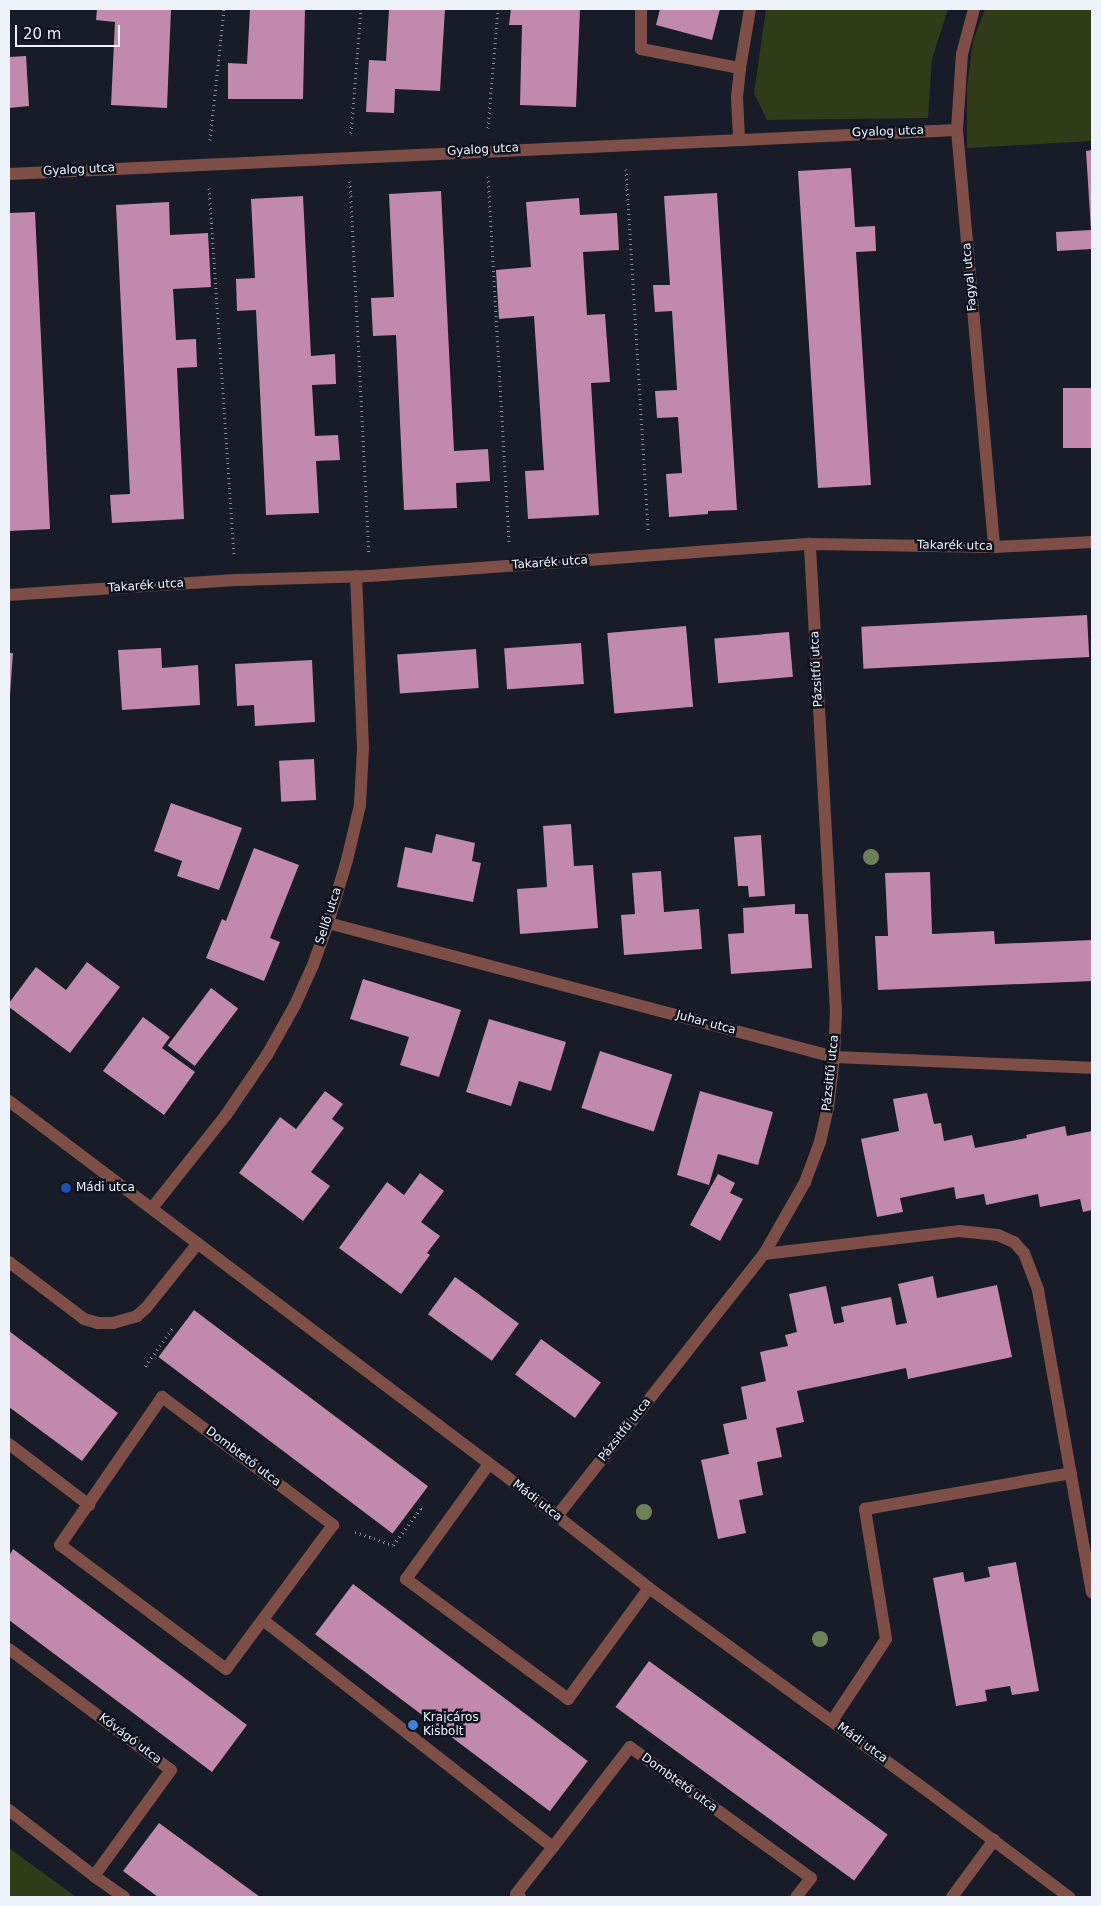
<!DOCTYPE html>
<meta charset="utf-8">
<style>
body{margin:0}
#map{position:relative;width:1101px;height:1906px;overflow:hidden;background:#171c28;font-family:"DejaVu Sans",sans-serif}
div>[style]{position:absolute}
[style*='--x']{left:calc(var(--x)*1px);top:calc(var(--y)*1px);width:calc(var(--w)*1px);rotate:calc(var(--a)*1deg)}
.green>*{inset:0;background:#2f3c17}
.building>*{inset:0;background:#c289af;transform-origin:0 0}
.path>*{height:3px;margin-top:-1.5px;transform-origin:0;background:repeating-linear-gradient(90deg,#898d97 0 1px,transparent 0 5px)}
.lane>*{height:12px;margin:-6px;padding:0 6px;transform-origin:6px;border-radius:6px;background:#7e4f47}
.street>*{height:12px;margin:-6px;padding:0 6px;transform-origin:6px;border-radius:6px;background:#7e4f47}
.trees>*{width:16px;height:16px;margin:-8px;border-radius:50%;background:#6d8158}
.dots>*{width:14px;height:14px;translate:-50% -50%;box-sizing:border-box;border:2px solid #0e131f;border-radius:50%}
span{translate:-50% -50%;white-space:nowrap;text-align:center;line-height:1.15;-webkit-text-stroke:5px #0e131f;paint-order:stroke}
.street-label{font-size:12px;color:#eef2fb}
.poi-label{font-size:12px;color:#eef2fb}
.left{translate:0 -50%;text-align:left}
.frame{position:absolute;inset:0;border:10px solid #eef2fb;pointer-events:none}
.scale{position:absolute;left:15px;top:25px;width:105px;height:22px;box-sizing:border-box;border:2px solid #eef2fb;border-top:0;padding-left:6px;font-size:15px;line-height:18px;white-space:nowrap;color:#eef2fb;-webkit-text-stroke:4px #0e131f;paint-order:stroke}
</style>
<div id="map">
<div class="green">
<i style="clip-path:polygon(766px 9px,948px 9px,932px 59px,928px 118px,767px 120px,754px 93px)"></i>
<i style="clip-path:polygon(985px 9px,1092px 9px,1092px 141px,967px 148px,967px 87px,973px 41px)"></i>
<i style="clip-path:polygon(9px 1848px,76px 1897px,9px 1897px)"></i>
</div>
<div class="building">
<i style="clip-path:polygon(97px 9px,171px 9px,167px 108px,111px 105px,115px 22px,96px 20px)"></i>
<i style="clip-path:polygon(250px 9px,305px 9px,303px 99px,228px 99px,228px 63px,247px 64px)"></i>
<i style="clip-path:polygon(389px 9px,445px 9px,440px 91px,395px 89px,394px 113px,366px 112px,369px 60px,386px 61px)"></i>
<i style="clip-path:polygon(511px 9px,580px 9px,576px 107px,520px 105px,522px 25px,509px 25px)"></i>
<i style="clip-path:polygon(660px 9px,720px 9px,712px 40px,656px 25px)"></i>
<i style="clip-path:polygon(26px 56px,29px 106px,9px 108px,9px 57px)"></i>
<i style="clip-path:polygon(1092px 150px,1092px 249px,1057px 251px,1056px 232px,1091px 230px,1086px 151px)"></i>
<i style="clip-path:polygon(851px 168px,855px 227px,875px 226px,876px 251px,856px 252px,871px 485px,818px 488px,798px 171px)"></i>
<i style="clip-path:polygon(441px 191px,454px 451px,488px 449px,490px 481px,456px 483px,457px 508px,404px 510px,396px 335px,373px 336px,371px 298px,394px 297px,389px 194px)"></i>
<i style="clip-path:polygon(717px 193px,737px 510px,708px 511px,708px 514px,669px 517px,666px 474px,682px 473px,678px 417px,657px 418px,655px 391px,677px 390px,672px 311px,655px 312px,653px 285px,670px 285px,664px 196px)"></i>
<i style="clip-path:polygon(303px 196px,311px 356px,335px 354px,336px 384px,312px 385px,315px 436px,338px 435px,340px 460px,316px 461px,319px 513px,266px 515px,256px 310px,237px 311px,236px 279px,255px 278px,251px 199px)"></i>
<i style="clip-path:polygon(579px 198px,580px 215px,617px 213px,619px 250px,583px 252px,587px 315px,605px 314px,610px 382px,591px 383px,599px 515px,528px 519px,525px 471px,544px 470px,534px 316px,499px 319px,496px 270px,531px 267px,526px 202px)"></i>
<i style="clip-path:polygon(169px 202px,170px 235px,208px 233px,211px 287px,173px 289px,176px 340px,196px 339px,197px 367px,177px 368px,184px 519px,112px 523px,110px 495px,130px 494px,116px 205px)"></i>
<i style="clip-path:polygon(35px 212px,50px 529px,9px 531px,9px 213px)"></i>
<i style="left:1092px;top:388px;width:60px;height:29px;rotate:90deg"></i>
<i style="left:1087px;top:615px;width:42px;height:226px;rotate:87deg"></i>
<i style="left:686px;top:626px;width:81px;height:79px;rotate:85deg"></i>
<i style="left:789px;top:632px;width:45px;height:75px;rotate:85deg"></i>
<i style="left:581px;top:643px;width:41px;height:77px;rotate:86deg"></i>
<i style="clip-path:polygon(161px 648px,162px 668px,198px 665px,200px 705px,122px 710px,118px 650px)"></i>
<i style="left:476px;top:649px;width:39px;height:79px;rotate:86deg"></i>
<i style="clip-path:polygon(9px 653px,13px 653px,10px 695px,9px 695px)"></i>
<i style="clip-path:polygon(312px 660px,315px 722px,255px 726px,254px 705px,237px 706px,235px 664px)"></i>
<i style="left:314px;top:759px;width:41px;height:35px;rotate:87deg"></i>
<i style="clip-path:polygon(171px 803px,242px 828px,219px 890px,177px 876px,182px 861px,154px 851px)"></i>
<i style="clip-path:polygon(571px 824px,574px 866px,593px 865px,598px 928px,520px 934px,517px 889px,547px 887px,543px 826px)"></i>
<i style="clip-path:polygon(436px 834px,475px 843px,472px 861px,481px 863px,473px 902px,397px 887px,405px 847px,432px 853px)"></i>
<i style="clip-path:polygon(761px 835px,765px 896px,749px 897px,748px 886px,738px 886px,734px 837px)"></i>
<i style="clip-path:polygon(254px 848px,299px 865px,270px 938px,280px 942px,264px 981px,206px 958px,222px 919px,226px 921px)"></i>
<i style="clip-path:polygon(661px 871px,664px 912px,699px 909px,702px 949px,624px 955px,621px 915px,635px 914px,632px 873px)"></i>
<i style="clip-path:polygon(930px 872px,932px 934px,994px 931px,995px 944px,1092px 940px,1092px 981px,878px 990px,875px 936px,888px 936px,885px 873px)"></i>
<i style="clip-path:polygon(795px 904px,795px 914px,808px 914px,812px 968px,731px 974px,728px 934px,744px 933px,743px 908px)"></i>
<i style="clip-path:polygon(87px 962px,120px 987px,70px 1053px,9px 1007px,9px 1003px,36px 967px,66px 990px)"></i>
<i style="clip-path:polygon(363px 979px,461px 1010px,439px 1077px,400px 1065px,409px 1037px,350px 1019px)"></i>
<i style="left:211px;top:988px;width:34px;height:72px;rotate:37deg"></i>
<i style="clip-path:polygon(143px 1017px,170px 1037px,162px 1048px,195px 1072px,164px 1115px,103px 1071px)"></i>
<i style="clip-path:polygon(489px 1019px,566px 1042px,551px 1091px,519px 1081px,511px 1106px,466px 1092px)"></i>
<i style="left:600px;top:1051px;width:76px;height:60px;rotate:18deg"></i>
<i style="clip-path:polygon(325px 1091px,343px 1104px,332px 1119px,344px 1128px,311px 1172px,330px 1186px,303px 1221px,239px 1173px,280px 1117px,296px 1129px)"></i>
<i style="clip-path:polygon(700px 1091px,773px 1112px,758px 1165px,718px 1154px,709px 1185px,677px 1175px)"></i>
<i style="clip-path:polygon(927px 1093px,934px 1124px,941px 1123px,944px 1141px,972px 1135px,975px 1148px,1027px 1138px,1026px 1135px,1065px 1126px,1067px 1136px,1092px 1131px,1092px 1210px,1083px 1212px,1080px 1199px,1040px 1207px,1038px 1194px,986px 1205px,984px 1194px,956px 1199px,954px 1187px,900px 1198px,903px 1212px,877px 1217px,861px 1139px,899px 1131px,893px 1099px)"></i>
<i style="clip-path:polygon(420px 1173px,444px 1191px,421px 1222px,440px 1236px,427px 1253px,430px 1255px,401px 1294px,339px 1248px,387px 1182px,404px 1195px)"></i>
<i style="clip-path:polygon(718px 1174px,735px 1183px,730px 1193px,743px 1199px,720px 1241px,690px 1225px)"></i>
<i style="clip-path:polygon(933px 1276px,937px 1298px,997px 1285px,1012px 1357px,908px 1379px,906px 1368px,797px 1391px,804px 1422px,776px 1428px,782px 1457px,757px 1462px,763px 1495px,739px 1500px,746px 1533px,718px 1539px,701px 1460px,729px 1454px,723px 1424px,747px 1419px,741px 1387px,766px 1381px,760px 1352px,788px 1346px,785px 1335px,797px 1332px,789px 1294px,826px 1286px,834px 1324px,844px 1322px,841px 1307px,891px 1297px,896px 1325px,907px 1323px,898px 1284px)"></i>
<i style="left:455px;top:1277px;width:79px;height:46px;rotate:36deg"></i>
<i style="left:194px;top:1310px;width:293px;height:59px;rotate:37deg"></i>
<i style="clip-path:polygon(9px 1331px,118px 1413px,82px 1461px,9px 1407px)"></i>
<i style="left:541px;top:1339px;width:74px;height:44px;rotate:36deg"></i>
<i style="clip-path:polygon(13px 1549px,247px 1725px,212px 1772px,9px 1620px,9px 1556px)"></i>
<i style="clip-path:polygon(1016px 1562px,1039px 1691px,1012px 1695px,1010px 1686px,985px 1690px,987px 1701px,956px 1706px,933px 1578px,963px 1572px,965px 1582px,990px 1577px,988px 1567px)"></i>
<i style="left:353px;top:1584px;width:294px;height:63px;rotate:37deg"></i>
<i style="left:649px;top:1661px;width:295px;height:57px;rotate:36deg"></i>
<i style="clip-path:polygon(159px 1823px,260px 1897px,158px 1897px,123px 1871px)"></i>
</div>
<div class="path">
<i style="--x:488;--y:128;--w:119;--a:-85.2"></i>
<i style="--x:351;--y:133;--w:124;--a:-85.4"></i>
<i style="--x:210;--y:140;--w:132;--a:-83.9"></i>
<i style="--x:626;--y:169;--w:364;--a:86.5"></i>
<i style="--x:488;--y:176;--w:367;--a:86.7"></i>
<i style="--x:350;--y:181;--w:371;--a:87.1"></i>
<i style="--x:209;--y:188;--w:369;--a:86.1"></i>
<i style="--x:145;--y:1366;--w:48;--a:-54.3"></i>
<i style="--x:355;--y:1532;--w:40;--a:18.9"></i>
<i style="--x:393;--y:1545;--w:46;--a:-52.9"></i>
<i style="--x:421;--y:1508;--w:4;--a:27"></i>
</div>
<div class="lane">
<i style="--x:641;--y:9;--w:40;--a:90"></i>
<i style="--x:641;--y:49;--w:101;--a:10.9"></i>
<i style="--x:739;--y:138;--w:41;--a:-92.8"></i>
<i style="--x:737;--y:97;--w:29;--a:-84"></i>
<i style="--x:740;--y:68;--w:60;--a:-80.4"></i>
<i style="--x:764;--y:1254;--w:196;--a:-6.7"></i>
<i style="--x:959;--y:1231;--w:39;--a:6"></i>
<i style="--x:998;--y:1235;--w:17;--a:24"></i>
<i style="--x:1014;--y:1242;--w:15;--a:48"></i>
<i style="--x:1024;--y:1253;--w:40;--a:69"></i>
<i style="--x:1038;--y:1290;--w:307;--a:79.9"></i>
<i style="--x:9;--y:1262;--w:94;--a:37.2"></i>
<i style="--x:84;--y:1319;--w:15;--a:16"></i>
<i style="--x:98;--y:1323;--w:15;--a:0"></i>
<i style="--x:113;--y:1323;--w:25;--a:-16"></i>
<i style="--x:137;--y:1316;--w:12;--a:-42"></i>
<i style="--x:146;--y:1308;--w:83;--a:-51.3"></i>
<i style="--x:489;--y:1464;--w:142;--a:125.8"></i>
<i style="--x:406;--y:1579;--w:202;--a:36.5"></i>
<i style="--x:568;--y:1699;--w:137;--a:-53.9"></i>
<i style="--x:832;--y:1721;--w:98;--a:-56.6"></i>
<i style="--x:886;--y:1639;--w:132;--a:-99.2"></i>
<i style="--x:865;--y:1509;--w:209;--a:-9.9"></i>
</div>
<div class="street">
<i style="--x:974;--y:9;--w:47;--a:104.9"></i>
<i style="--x:962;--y:54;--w:76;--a:93.8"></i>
<i style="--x:957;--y:130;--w:419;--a:84.9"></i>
<i style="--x:9;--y:174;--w:949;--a:-2.66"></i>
<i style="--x:9;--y:595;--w:227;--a:-3.8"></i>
<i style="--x:236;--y:580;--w:134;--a:-1.7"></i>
<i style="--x:370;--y:576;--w:441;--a:-4.2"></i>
<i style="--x:810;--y:544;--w:184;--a:0.9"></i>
<i style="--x:994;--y:547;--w:98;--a:-2.9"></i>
<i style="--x:328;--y:923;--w:523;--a:14.83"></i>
<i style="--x:834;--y:1057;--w:258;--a:2.4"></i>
<i style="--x:9;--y:1101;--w:624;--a:37.05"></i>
<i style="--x:507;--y:1477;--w:180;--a:38"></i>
<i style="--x:649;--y:1588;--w:353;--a:36.1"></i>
<i style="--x:934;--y:1796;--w:169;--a:36.8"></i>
<i style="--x:152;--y:1208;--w:119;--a:-51.5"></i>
<i style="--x:226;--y:1115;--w:73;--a:-55.7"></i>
<i style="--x:267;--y:1055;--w:57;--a:-60.8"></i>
<i style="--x:295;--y:1005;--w:44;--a:-65.8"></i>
<i style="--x:313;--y:965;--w:45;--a:-70.3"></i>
<i style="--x:328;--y:923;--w:66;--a:-73.2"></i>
<i style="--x:347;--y:860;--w:57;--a:-76.7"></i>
<i style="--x:360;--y:805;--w:57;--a:-87"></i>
<i style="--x:363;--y:748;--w:172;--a:-92.3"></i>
<i style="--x:162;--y:1397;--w:214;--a:36.8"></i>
<i style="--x:333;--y:1525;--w:179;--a:126.6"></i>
<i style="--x:226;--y:1669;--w:207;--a:-143.2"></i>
<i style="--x:60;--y:1545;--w:180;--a:-55.4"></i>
<i style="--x:9;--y:1444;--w:101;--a:37.3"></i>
<i style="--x:557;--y:1516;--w:334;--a:-51.7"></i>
<i style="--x:764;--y:1254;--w:83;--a:-60.3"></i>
<i style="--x:805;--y:1182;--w:43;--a:-69.4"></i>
<i style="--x:820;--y:1142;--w:35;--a:-77"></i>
<i style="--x:828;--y:1108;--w:51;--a:-83.3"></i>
<i style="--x:834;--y:1057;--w:45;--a:-87.5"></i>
<i style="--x:836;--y:1012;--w:469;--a:-93.2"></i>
<i style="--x:263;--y:1620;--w:368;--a:38.1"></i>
<i style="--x:553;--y:1847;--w:126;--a:-52.4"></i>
<i style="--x:630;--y:1747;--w:223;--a:35.9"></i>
<i style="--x:811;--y:1878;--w:24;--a:128"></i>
<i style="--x:9;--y:1649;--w:202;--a:36.8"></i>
<i style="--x:171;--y:1770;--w:131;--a:126"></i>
<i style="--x:94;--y:1876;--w:37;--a:35"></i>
<i style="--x:9;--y:1810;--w:108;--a:37.8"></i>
<i style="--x:520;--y:1897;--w:5;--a:-143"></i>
<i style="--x:516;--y:1894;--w:60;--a:-51.8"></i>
<i style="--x:952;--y:1897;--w:71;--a:-53.6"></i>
</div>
<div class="trees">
<i style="left:871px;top:857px"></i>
<i style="left:644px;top:1512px"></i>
<i style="left:820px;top:1639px"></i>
</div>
<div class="dots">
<i style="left:66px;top:1188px;background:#1a4fb4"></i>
<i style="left:413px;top:1725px;background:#3f7fe0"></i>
</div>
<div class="street-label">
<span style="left:888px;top:132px;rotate:-2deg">Gyalog utca</span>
<span style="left:483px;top:150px;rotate:-3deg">Gyalog utca</span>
<span style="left:79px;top:170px;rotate:-3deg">Gyalog utca</span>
<span style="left:970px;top:277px;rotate:-95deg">Fagyal utca</span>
<span style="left:955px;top:546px;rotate:1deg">Takarék utca</span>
<span style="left:550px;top:563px;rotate:-4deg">Takarék utca</span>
<span style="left:146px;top:586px;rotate:-4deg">Takarék utca</span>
<span style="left:817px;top:669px;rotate:-93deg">Pázsitfű utca</span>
<span style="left:329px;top:916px;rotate:-72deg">Sellő utca</span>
<span style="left:706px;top:1023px;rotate:15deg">Juhar utca</span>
<span style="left:831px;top:1073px;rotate:-84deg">Pázsitfű utca</span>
<span style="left:625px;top:1430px;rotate:-52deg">Pázsitfű utca</span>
<span style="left:243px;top:1457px;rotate:37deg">Dombtető utca</span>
<span style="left:537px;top:1501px;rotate:38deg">Mádi utca</span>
<span style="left:130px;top:1739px;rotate:37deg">Kővágó utca</span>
<span style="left:862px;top:1743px;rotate:36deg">Mádi utca</span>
<span style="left:679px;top:1783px;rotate:36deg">Dombtető utca</span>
</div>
<div class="poi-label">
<span class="left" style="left:76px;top:1188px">Mádi utca</span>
<span class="left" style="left:423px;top:1725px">Krajcáros<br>Kisbolt</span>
</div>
<div class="frame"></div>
<div class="scale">20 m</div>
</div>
